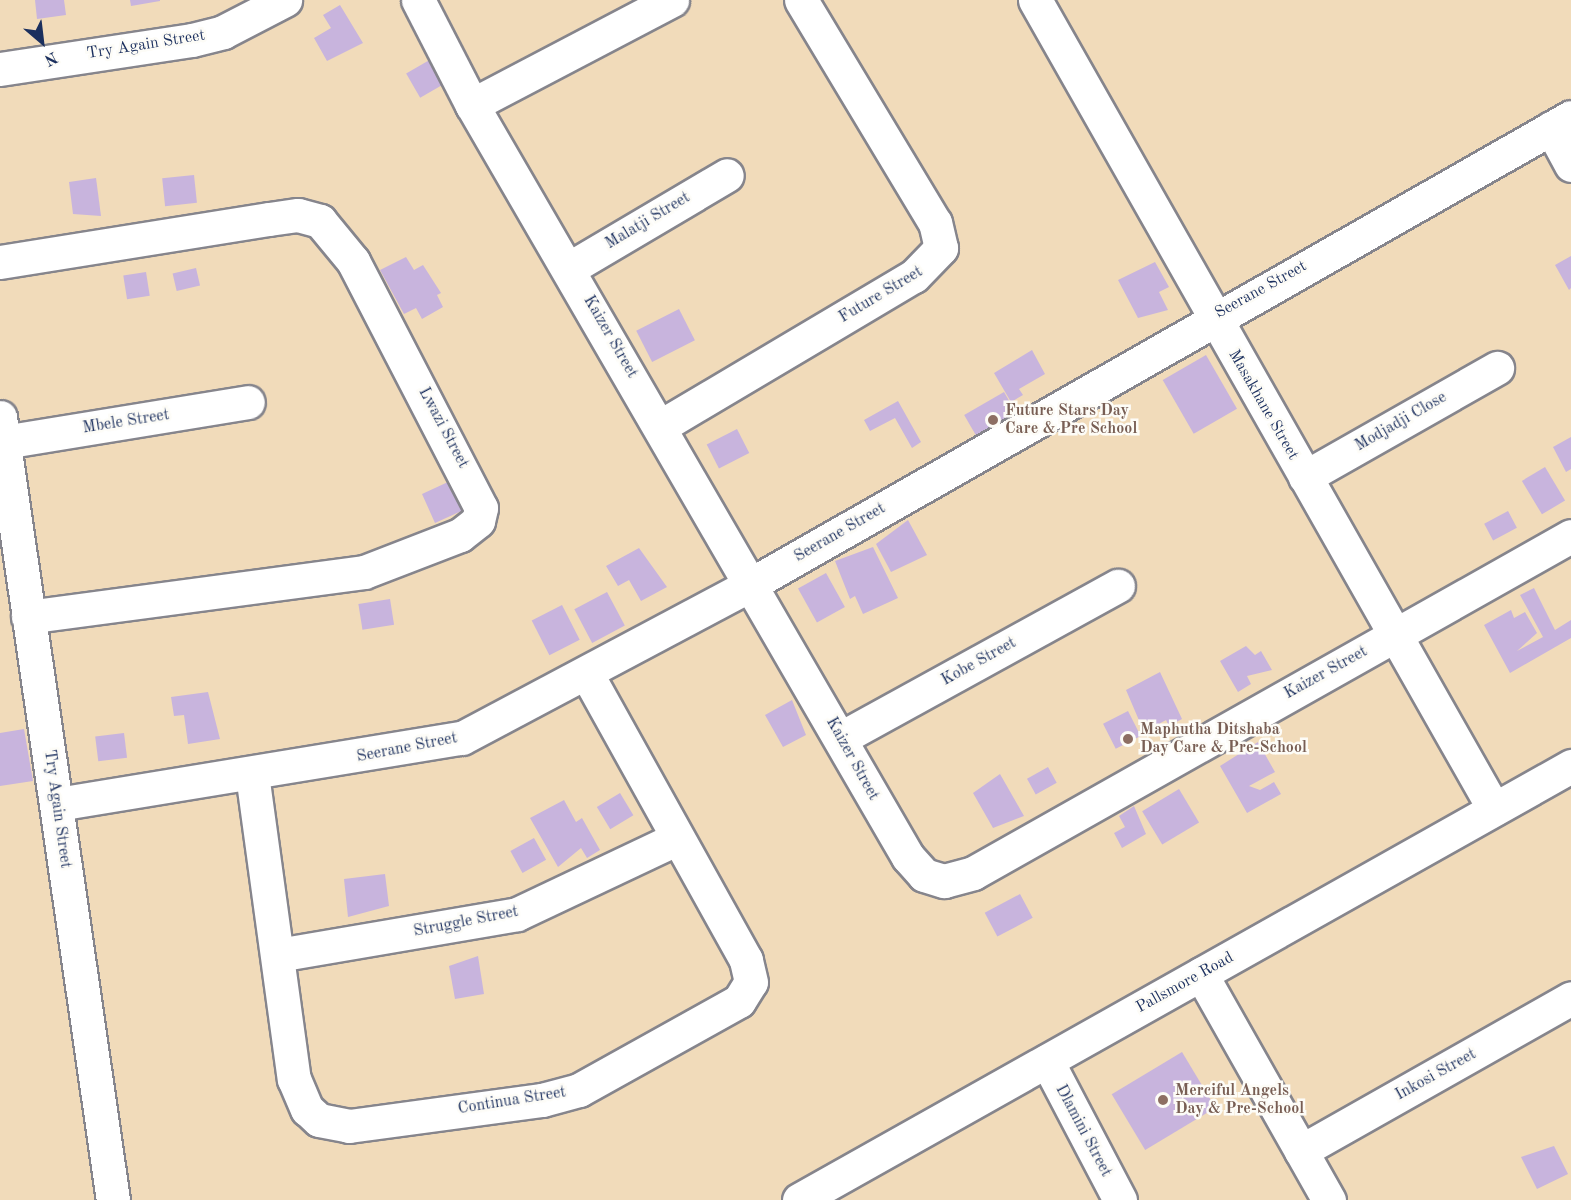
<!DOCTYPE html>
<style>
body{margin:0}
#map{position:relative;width:1571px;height:1200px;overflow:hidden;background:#f1dbba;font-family:"Old Standard TT",serif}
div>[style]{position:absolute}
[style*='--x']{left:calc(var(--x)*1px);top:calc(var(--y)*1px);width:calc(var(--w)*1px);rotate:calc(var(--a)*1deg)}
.building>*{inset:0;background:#c8b4dd;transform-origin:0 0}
.roads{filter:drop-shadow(2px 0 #86858c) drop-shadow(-2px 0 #86858c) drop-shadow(0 2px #86858c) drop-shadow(0 -2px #86858c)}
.minor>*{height:33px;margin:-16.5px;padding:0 16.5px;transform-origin:16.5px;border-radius:16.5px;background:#fff}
.dots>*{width:16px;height:16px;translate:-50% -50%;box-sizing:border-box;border:3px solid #fdfcf7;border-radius:50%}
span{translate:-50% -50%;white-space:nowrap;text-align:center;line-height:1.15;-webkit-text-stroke:5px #fdfcf7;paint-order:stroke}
.street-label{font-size:16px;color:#1b2f5e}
.education-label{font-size:16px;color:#785e54;font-weight:700}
.left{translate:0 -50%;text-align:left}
.north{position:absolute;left:12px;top:12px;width:60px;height:60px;-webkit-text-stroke:4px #fdfcf7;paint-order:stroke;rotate:152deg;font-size:16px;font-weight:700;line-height:24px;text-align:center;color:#1b2f5e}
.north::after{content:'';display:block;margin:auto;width:21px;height:27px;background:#1b2f5e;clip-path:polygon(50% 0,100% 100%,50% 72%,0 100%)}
</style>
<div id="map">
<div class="building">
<i style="clip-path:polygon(35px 0,64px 0,66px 15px,37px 19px)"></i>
<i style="clip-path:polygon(130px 0,160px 0,160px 1px,131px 6px)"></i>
<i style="clip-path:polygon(340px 5px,363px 43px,327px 61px,314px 38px,331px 28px,323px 15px)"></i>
<i style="left:433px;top:58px;width:28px;height:31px;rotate:60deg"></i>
<i style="left:194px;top:175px;width:28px;height:32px;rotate:84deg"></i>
<i style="clip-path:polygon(96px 178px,101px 216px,73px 214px,69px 182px)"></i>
<i style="clip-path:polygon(1571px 256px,1571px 288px,1569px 290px,1555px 265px)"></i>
<i style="clip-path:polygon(406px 257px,414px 270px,423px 265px,441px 293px,437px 295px,443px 307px,422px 319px,416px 308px,404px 314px,380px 270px)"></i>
<i style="clip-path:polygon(1155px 262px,1169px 287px,1159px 292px,1168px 310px,1138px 318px,1118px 280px)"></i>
<i style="left:196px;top:268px;width:18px;height:24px;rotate:77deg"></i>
<i style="left:146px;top:272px;width:24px;height:23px;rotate:81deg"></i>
<i style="left:679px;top:309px;width:35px;height:48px;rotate:63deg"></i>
<i style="clip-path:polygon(1032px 350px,1045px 374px,1019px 389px,1023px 395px,1011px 402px,994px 373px)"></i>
<i style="left:1206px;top:355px;width:62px;height:50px;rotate:60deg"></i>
<i style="left:1004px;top:392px;width:24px;height:46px;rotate:60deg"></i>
<i style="clip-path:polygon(898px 401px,921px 442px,912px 448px,895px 418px,870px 431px,864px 420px)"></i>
<i style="left:737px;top:429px;width:27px;height:34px;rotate:63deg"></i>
<i style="clip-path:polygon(1571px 437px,1571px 469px,1566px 472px,1553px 447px)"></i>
<i style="left:1545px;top:467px;width:39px;height:27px;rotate:59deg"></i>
<i style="clip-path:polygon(448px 482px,453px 493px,460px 490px,468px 508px,435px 523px,422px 494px)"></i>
<i style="left:1508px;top:511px;width:19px;height:27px;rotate:62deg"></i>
<i style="clip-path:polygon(908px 520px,927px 555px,891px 572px,876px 544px)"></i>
<i style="clip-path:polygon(873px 547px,898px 598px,863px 614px,855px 596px,850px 599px,835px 561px)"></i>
<i style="clip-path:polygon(639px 548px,667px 587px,641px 601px,629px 580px,618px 586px,606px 566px)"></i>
<i style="left:826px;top:573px;width:39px;height:32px;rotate:61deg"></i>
<i style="clip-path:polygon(1534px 588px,1555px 630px,1571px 620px,1571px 638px,1510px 673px,1484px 625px,1511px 610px,1514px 618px,1525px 612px,1537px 633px,1517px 651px,1543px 637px,1520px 595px)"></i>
<i style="left:607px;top:592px;width:38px;height:37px;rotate:62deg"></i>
<i style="left:390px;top:599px;width:26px;height:32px;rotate:81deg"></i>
<i style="left:562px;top:605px;width:39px;height:34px;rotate:63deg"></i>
<i style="clip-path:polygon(1246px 646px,1255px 655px,1261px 651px,1272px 670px,1247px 676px,1251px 684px,1238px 692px,1220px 661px)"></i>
<i style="clip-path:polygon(1160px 672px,1182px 719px,1169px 726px,1166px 720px,1144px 732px,1126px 690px)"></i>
<i style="clip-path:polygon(208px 692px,220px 739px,188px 744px,184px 715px,174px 716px,171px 697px)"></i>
<i style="clip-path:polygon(792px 700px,806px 735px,783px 747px,765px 715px)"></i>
<i style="left:1128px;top:711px;width:28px;height:28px;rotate:63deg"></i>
<i style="clip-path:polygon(24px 729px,33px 781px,0 786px,0 733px)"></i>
<i style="left:124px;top:733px;width:25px;height:29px;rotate:83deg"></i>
<i style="clip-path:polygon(1258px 742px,1275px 772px,1249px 786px,1260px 790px,1274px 782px,1281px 794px,1247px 813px,1220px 766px)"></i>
<i style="left:1048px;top:767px;width:18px;height:24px;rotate:61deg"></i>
<i style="clip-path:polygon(1000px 774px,1024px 816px,993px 828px,973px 793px)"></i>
<i style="left:1179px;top:789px;width:39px;height:43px;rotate:59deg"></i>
<i style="left:620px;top:793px;width:26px;height:27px;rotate:59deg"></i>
<i style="clip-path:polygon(564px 800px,576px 822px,582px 818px,600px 850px,587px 858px,581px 848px,558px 867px,530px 818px)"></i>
<i style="clip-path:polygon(1134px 806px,1146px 834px,1122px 848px,1114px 833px,1125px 827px,1119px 816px)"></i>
<i style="left:534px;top:838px;width:25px;height:27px;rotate:61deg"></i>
<i style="clip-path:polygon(385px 874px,389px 906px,348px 917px,344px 879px)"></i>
<i style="left:1020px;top:894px;width:27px;height:40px;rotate:62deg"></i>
<i style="clip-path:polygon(478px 956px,484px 994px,455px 999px,449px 966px)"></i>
<i style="left:1182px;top:1052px;width:65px;height:82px;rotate:59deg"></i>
<i style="clip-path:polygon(1554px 1146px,1568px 1174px,1537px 1189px,1521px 1157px)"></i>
</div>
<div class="roads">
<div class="minor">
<i style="--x:418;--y:0;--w:118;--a:62.8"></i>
<i style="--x:472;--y:105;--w:869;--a:59.9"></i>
<i style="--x:908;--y:857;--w:24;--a:48"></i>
<i style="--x:924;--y:875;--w:21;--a:17"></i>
<i style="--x:944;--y:881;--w:30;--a:-15"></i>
<i style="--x:973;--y:873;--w:686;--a:-29.4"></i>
<i style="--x:1035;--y:0;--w:930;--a:60.43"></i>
<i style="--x:0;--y:69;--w:194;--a:-8.6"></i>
<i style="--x:192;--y:40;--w:32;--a:-14"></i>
<i style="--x:223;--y:32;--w:70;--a:-27.3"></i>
<i style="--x:472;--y:105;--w:226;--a:-27.7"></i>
<i style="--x:1551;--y:128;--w:42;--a:61.6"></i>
<i style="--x:0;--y:262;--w:272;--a:-9.1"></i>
<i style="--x:269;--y:219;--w:29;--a:-8"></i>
<i style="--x:298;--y:215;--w:23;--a:15"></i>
<i style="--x:320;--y:221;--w:52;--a:50.5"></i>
<i style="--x:353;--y:261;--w:278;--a:62.6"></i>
<i style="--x:481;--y:508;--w:13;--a:103"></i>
<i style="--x:478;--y:521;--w:23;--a:142"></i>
<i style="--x:460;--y:535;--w:103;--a:158.9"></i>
<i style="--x:364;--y:572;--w:339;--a:172.4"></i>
<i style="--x:570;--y:268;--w:182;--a:-30.6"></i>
<i style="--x:0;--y:417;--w:791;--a:81.79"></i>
<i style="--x:661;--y:426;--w:294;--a:-30.7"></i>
<i style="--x:914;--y:276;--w:39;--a:-46"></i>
<i style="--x:941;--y:248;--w:26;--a:-103"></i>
<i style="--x:935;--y:223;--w:260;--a:-121"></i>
<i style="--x:4;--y:442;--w:247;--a:-9.3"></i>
<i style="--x:1305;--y:477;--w:221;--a:-29.6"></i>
<i style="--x:841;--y:738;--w:316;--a:-28.8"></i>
<i style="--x:252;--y:774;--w:308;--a:82.2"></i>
<i style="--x:294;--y:1079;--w:33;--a:67"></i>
<i style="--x:307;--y:1109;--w:16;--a:43"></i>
<i style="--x:319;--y:1120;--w:31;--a:11"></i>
<i style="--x:349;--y:1126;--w:195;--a:-7.7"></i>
<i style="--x:542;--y:1100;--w:38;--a:-15"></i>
<i style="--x:579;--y:1090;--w:183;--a:-29.1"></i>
<i style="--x:739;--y:1001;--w:22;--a:-58"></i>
<i style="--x:751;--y:982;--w:23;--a:-103"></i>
<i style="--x:746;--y:960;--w:327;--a:-119.1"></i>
<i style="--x:57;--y:804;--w:410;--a:-9.3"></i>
<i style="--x:462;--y:738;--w:330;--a:-28"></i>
<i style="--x:753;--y:583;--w:941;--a:-29.67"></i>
<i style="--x:278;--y:955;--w:242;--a:-9.7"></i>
<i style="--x:517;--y:914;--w:176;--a:-25.3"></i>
<i style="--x:1201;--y:974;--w:260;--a:60.5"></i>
<i style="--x:1047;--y:1061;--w:157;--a:62.3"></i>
<i style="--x:1301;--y:1151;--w:310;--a:-29.5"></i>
<i style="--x:799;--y:1200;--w:886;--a:-29.34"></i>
</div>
</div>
<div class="dots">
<i style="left:993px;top:420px;background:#8d6e63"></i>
<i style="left:1128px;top:739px;background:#8d6e63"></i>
<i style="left:1163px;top:1100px;background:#8d6e63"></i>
</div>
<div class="street-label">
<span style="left:146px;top:45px;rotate:-9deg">Try Again Street</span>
<span style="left:648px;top:221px;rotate:-31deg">Malatji Street</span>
<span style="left:1261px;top:290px;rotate:-29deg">Seerane Street</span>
<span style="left:881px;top:295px;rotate:-31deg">Future Street</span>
<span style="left:610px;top:337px;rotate:60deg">Kaizer Street</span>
<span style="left:1263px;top:405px;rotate:60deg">Masakhane Street</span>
<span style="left:126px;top:422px;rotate:-9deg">Mbele Street</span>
<span style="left:1401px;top:422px;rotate:-30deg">Modjadji Close</span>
<span style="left:443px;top:428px;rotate:62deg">Lwazi Street</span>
<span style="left:840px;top:533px;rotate:-30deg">Seerane Street</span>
<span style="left:979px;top:662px;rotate:-29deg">Kobe Street</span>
<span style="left:1326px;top:673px;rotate:-29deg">Kaizer Street</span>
<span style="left:407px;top:748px;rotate:-11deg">Seerane Street</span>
<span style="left:852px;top:759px;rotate:61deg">Kaizer Street</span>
<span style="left:57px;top:809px;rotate:82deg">Try Again Street</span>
<span style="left:466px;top:922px;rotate:-11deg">Struggle Street</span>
<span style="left:1185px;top:983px;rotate:-29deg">Pallsmore Road</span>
<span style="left:1436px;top:1075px;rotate:-29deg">Inkosi Street</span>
<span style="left:512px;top:1101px;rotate:-9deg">Continua Street</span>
<span style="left:1083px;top:1131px;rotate:62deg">Dlamini Street</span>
</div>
<div class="education-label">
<span class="left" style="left:1005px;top:420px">Future Stars Day<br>Care &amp; Pre School</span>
<span class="left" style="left:1140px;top:739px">Maphutha Ditshaba<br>Day Care &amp; Pre-School</span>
<span class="left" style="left:1175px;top:1100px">Merciful Angels<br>Day &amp; Pre-School</span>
</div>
<div class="north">N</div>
</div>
